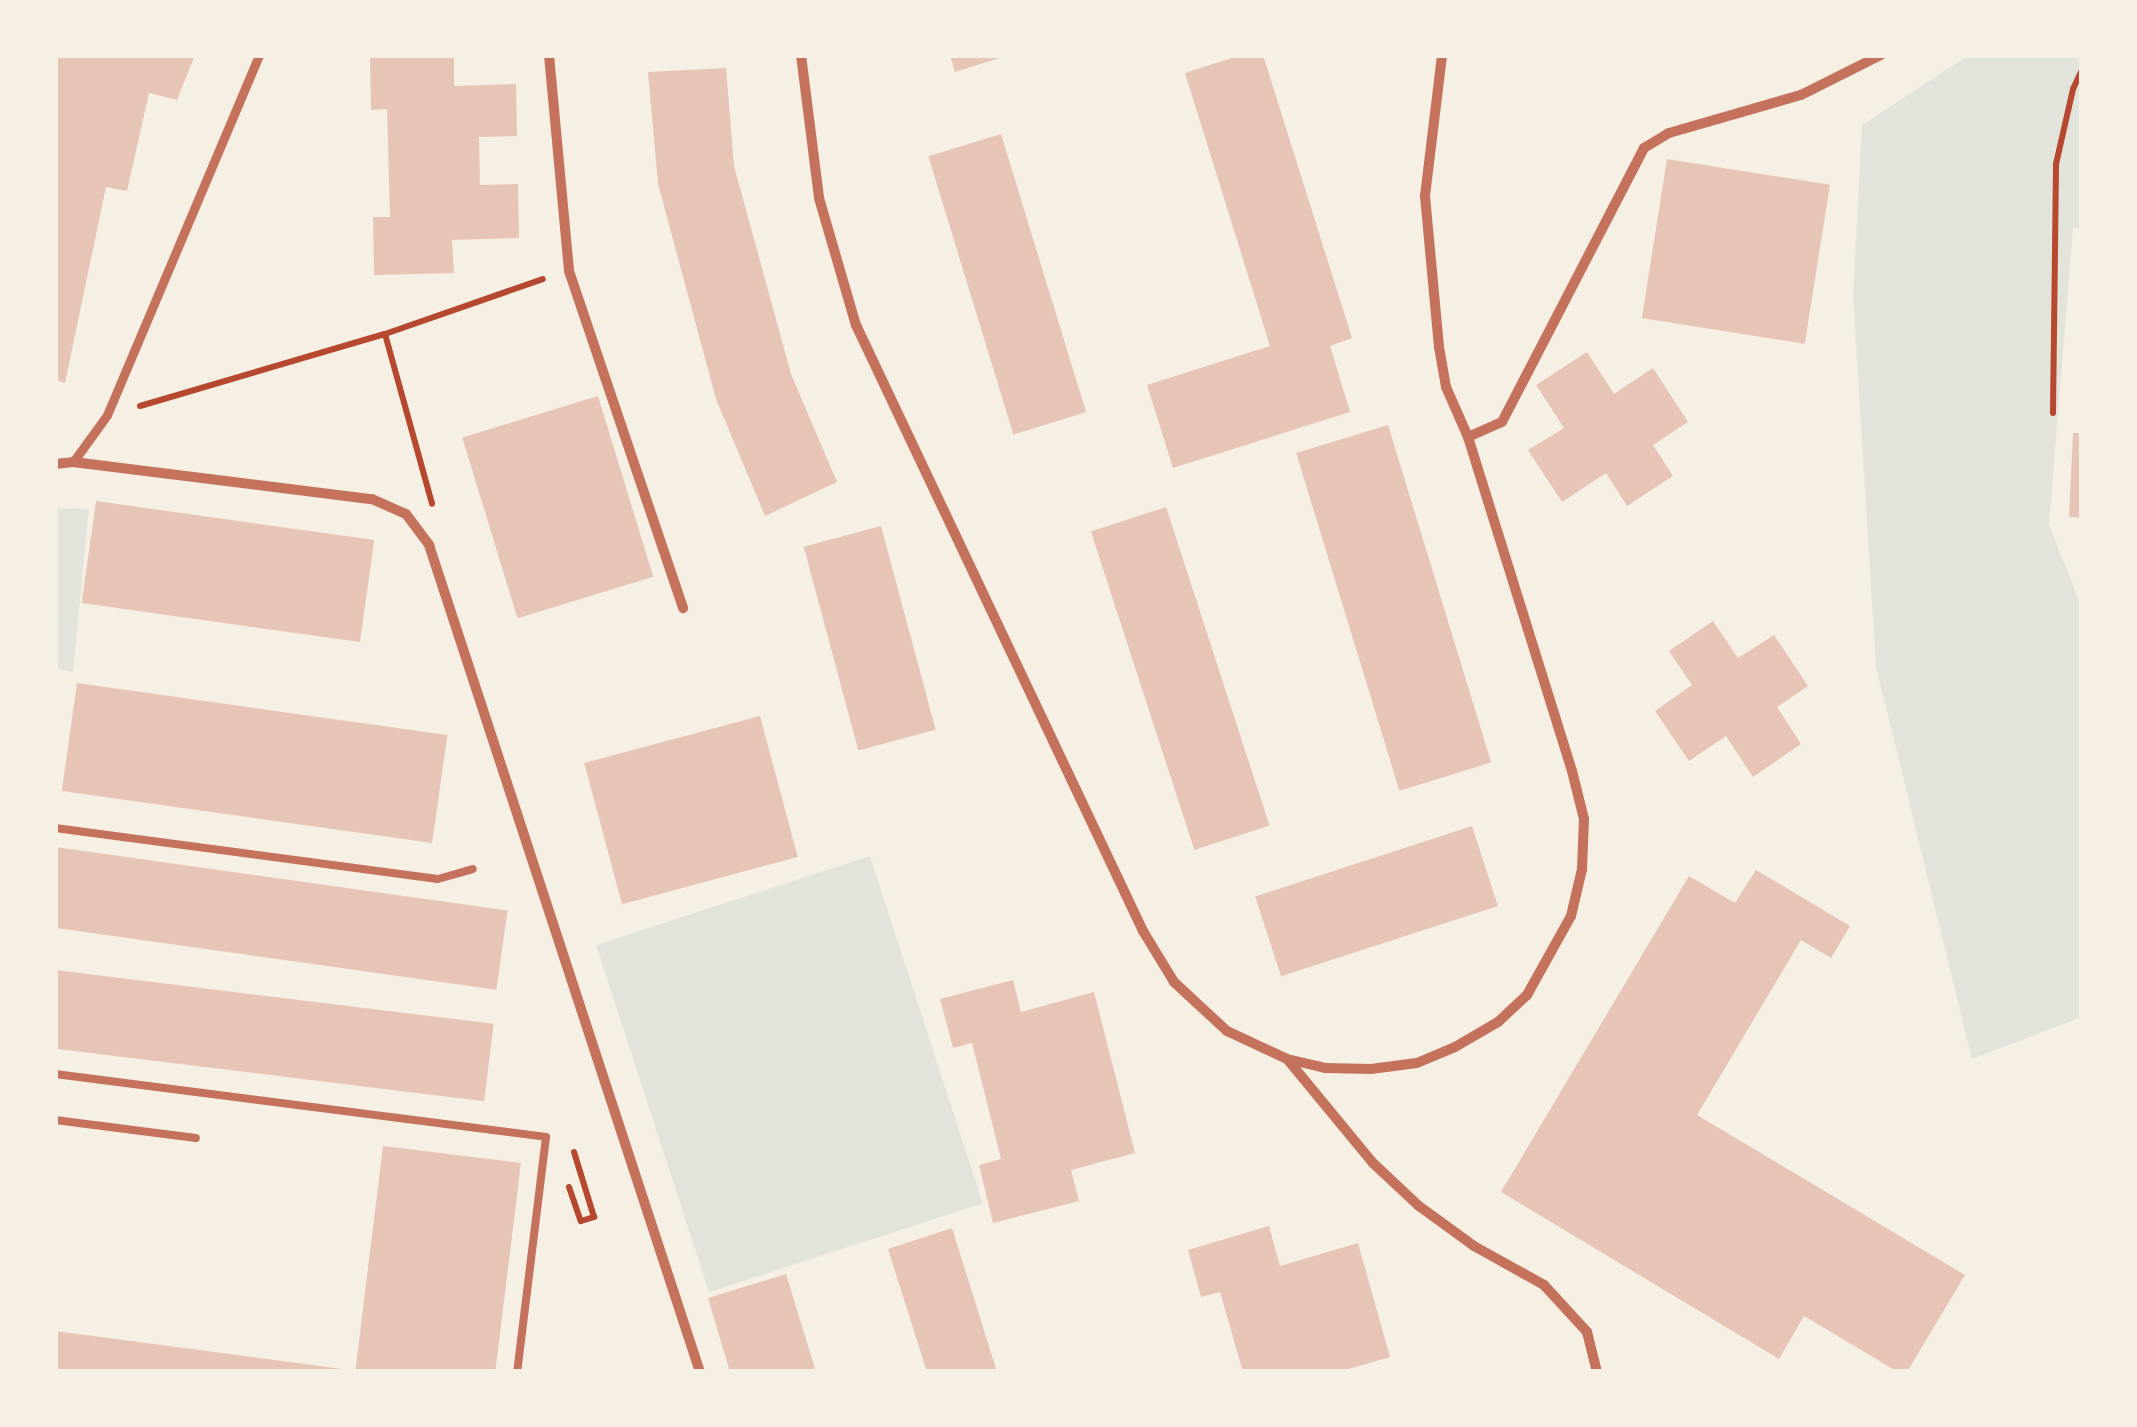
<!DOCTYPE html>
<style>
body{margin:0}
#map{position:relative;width:2137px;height:1427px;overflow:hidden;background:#f6efe4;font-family:Figtree,sans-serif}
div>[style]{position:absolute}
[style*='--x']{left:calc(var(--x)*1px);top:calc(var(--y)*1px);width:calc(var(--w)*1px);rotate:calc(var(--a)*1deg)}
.green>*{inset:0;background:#e2e4dc;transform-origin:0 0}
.building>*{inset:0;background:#e6c5b7;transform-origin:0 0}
.path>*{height:6px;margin:-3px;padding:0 3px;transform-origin:3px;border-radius:3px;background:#b5482f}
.service>*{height:8px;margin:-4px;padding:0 4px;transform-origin:4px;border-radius:4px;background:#c5725c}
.pedestrian>*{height:9px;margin:-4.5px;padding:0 4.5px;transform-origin:4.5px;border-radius:4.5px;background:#c5725c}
.minor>*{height:10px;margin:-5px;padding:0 5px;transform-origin:5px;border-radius:5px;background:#c5725c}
span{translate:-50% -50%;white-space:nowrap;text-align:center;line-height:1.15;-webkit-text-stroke:8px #f6efe4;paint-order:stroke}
.frame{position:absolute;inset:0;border:58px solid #f6efe4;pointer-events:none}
</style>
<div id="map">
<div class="green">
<i style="clip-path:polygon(1969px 55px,2082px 55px,2082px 229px,2073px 228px,2049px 525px,2082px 608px,2082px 1017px,1972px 1059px,1876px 667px,1853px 296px,1862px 125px)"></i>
<i style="clip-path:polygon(55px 508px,89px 509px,73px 672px,55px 668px)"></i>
<i style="left:870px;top:856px;width:365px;height:288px;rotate:72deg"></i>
</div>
<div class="building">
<i style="clip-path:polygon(55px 55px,195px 55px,177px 100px,149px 93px,127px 191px,106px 187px,65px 383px,55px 380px)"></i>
<i style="clip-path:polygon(370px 55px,454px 55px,454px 86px,516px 84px,517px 136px,479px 137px,480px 185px,518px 184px,519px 238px,452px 240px,454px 273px,374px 275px,373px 217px,390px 217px,387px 109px,371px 110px)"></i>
<i style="clip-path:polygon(950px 55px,1006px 55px,1006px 56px,955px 72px)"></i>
<i style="clip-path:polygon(1241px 55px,1263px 55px,1352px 338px,1330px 346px,1350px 412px,1173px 468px,1147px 385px,1270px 346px,1185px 73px)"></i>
<i style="clip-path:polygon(726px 68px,734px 166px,791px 374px,837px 482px,765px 516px,716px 399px,658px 184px,648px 72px)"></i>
<i style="left:1001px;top:134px;width:291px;height:76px;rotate:73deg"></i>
<i style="left:1667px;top:159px;width:165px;height:161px;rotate:9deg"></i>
<i style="clip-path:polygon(1587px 352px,1614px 394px,1653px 368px,1688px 422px,1653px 445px,1673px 476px,1627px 506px,1606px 473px,1562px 502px,1528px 450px,1564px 428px,1536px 385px)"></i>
<i style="left:598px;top:396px;width:189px;height:142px;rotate:73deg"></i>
<i style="left:1388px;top:425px;width:353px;height:96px;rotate:73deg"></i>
<i style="clip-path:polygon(2073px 433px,2082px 433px,2082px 518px,2069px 517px)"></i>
<i style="left:96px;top:501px;width:281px;height:103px;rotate:8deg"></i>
<i style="left:1166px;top:507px;width:335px;height:79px;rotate:72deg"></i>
<i style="left:881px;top:526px;width:211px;height:80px;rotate:75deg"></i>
<i style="clip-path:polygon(1713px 621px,1738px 658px,1774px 635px,1808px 686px,1777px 707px,1801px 744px,1753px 777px,1726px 736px,1689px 761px,1655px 711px,1692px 685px,1669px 651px)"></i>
<i style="left:77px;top:683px;width:374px;height:109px;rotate:8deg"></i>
<i style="left:760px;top:716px;width:146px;height:182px;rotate:75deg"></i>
<i style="left:1472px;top:826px;width:84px;height:228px;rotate:72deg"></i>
<i style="left:55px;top:847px;width:457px;height:80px;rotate:8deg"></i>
<i style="clip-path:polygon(1756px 870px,1850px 926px,1831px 958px,1801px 940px,1697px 1115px,1965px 1275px,1907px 1372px,1898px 1372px,1804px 1316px,1779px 1359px,1501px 1192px,1689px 876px,1735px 903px)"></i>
<i style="left:55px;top:970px;width:442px;height:78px;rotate:7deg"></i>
<i style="clip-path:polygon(1013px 980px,1021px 1012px,1094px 992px,1135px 1153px,1071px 1170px,1079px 1201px,993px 1223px,979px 1165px,1001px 1159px,972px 1043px,953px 1048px,940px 999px)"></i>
<i style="left:383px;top:1146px;width:139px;height:228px;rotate:7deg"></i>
<i style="clip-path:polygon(1269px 1226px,1280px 1266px,1358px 1243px,1390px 1357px,1338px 1372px,1243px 1372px,1220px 1292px,1201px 1297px,1188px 1250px)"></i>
<i style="clip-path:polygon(952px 1228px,997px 1372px,927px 1372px,888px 1249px)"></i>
<i style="clip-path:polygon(786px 1274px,816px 1372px,730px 1372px,708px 1298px)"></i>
<i style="clip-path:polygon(55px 1331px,350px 1370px,350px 1372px,55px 1372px)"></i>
</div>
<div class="path">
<i style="--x:385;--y:334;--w:167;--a:-19.2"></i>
<i style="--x:140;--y:406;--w:255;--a:-16.4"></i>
<i style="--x:385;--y:334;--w:176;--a:74.5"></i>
<i style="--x:2053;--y:413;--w:249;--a:-89.3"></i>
<i style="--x:2056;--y:164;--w:77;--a:-77.2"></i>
<i style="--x:2073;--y:89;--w:21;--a:-65"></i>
<i style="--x:569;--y:1187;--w:36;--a:71"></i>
<i style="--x:581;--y:1221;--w:14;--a:-17"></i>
<i style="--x:594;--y:1217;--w:68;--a:-107.1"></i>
</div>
<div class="service">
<i style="--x:55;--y:828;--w:386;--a:7.6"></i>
<i style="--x:438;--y:879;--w:36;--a:-16"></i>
<i style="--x:55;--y:1074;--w:495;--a:7.3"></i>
<i style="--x:546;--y:1137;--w:237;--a:97"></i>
<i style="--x:55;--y:1120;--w:142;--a:7.3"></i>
</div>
<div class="pedestrian">
<i style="--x:73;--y:462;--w:58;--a:-54.1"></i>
<i style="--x:107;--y:415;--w:391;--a:-67.1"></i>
</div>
<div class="minor">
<i style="--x:549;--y:55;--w:217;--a:84.7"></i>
<i style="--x:569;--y:271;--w:356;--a:71.3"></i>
<i style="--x:801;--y:55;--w:144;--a:82.8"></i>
<i style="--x:819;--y:198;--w:132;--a:73.8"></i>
<i style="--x:856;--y:325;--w:671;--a:64.66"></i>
<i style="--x:1143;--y:931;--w:60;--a:58.7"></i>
<i style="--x:1174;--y:982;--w:72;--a:42.8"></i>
<i style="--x:1227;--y:1031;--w:66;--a:25"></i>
<i style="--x:1287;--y:1059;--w:39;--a:13"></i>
<i style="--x:1325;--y:1068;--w:46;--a:1.2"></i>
<i style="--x:1371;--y:1069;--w:46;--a:-7.4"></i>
<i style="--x:1417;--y:1063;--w:41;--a:-22.8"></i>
<i style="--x:1455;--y:1047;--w:50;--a:-30.2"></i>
<i style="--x:1498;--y:1022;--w:40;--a:-43"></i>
<i style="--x:1527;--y:995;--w:90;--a:-60.9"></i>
<i style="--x:1571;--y:916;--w:48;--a:-76.8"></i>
<i style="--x:1582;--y:869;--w:50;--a:-87.7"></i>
<i style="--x:1584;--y:819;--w:49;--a:-104"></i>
<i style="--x:1572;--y:771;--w:350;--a:-107.3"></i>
<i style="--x:1468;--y:437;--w:55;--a:-113.7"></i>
<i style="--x:1446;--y:387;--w:41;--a:-99.9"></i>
<i style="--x:1439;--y:347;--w:152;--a:-95.3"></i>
<i style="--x:1425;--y:196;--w:142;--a:-83.1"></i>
<i style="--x:1468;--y:437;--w:37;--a:-24"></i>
<i style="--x:1502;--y:422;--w:309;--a:-62.6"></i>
<i style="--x:1644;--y:148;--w:29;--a:-31"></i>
<i style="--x:1669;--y:133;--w:137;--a:-16.1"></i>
<i style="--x:1801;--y:95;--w:89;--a:-26.6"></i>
<i style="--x:55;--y:464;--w:18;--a:-6"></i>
<i style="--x:73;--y:462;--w:301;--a:7.1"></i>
<i style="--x:372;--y:499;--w:37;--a:24"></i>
<i style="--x:406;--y:514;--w:39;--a:53"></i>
<i style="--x:429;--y:545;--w:870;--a:71.86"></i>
<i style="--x:1288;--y:1060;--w:134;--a:50.5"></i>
<i style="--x:1373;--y:1163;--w:63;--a:43.1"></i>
<i style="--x:1419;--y:1206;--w:68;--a:36"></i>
<i style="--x:1474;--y:1246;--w:80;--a:29.1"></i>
<i style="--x:1544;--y:1285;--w:64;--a:47.5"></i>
<i style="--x:1587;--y:1332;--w:41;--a:76"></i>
</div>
<div class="frame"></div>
</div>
